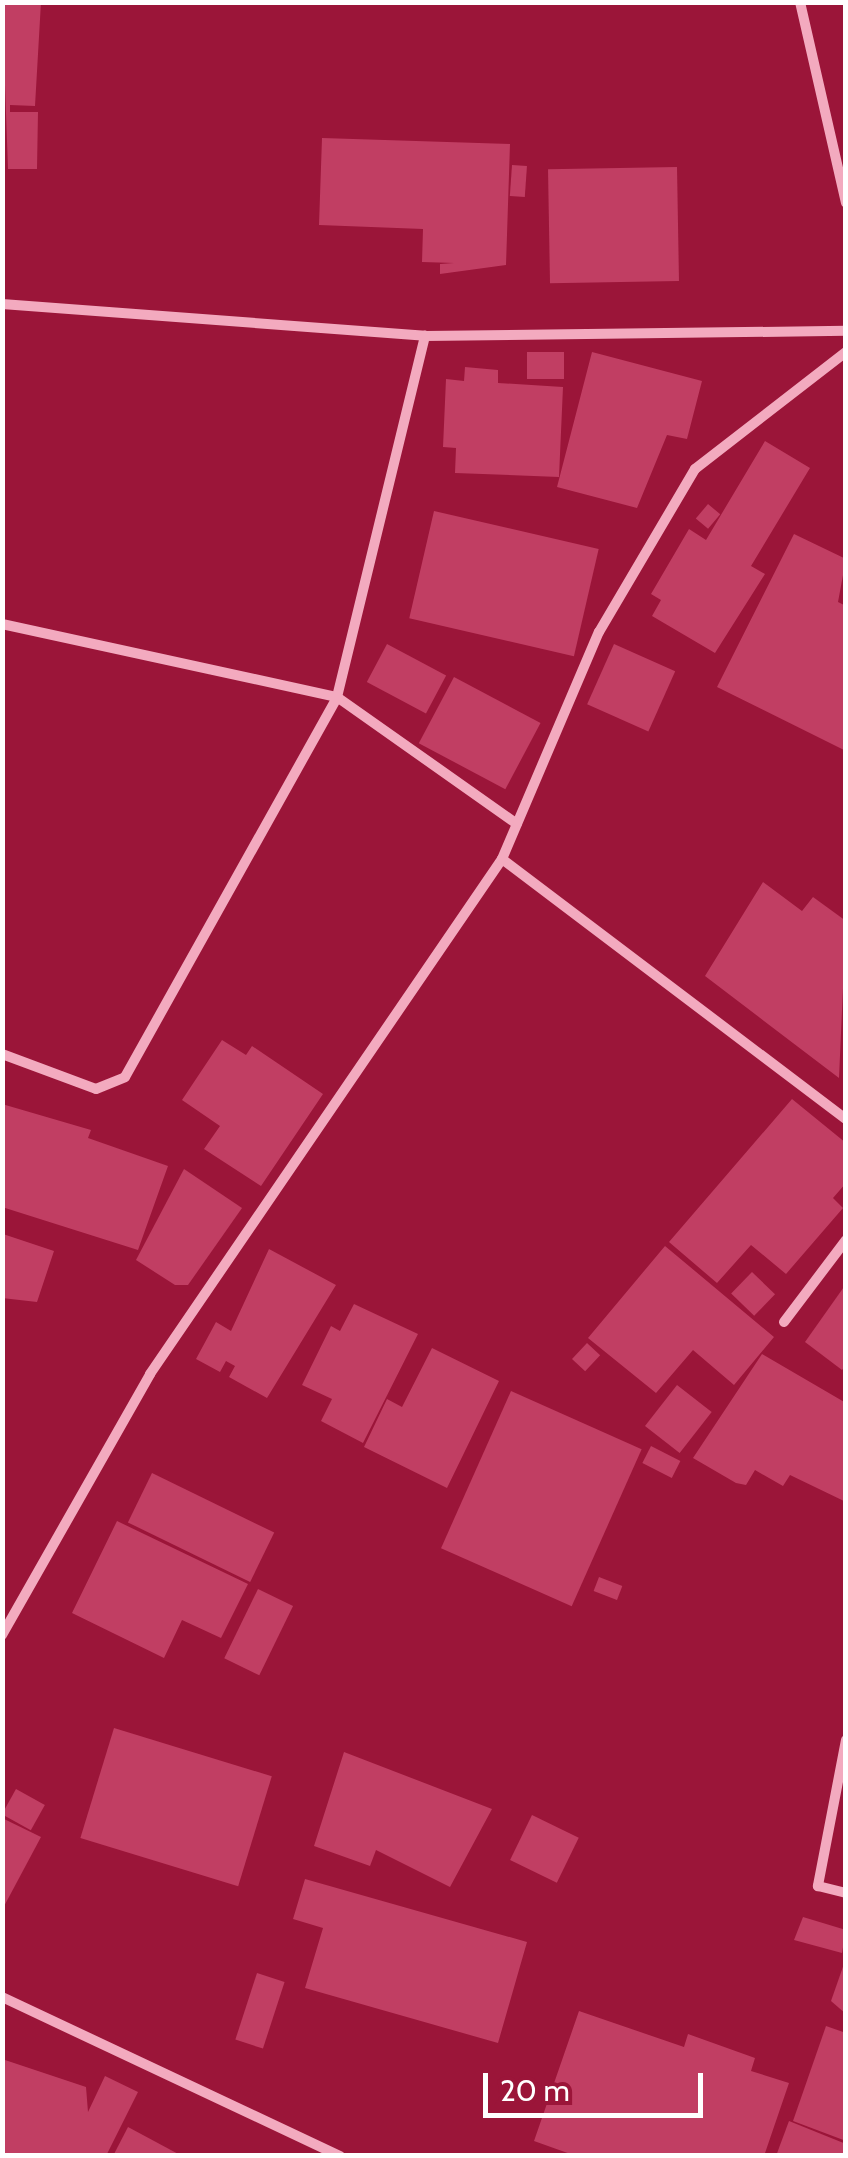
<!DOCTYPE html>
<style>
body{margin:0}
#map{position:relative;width:848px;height:2158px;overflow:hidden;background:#9b1539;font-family:Cabin,sans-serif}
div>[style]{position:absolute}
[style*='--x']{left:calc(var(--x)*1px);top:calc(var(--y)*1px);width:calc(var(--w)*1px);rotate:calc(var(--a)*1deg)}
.building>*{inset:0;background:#c13e63;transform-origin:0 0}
.minor>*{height:10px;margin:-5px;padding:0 5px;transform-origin:5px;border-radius:5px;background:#f3aabf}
span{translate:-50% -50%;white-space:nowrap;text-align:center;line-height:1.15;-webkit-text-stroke:8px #9b1539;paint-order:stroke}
.frame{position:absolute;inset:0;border:5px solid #fff;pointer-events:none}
.scale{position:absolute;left:483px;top:2073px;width:220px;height:45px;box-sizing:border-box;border:5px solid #fff;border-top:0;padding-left:12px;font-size:30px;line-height:35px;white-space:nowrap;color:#fff;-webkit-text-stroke:8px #9b1539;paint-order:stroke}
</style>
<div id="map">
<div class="building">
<i style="clip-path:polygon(2px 2px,41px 2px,35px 106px,10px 105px,10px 112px,38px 112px,37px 169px,8px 169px)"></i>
<i style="clip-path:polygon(322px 138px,510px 144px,506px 265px,440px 274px,440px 264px,454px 263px,422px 262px,423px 229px,319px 225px)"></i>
<i style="left:512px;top:165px;width:15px;height:31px;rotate:4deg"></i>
<i style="left:677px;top:167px;width:114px;height:129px;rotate:89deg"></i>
<i style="left:527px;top:352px;width:37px;height:27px"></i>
<i style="clip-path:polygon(592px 352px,702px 381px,687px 439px,667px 435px,637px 508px,557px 487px)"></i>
<i style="clip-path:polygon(465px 367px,498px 370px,498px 383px,563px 387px,559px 477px,455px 473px,456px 448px,443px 447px,446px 379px,464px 381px)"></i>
<i style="clip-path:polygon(765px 441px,810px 468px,751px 566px,765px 574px,715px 653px,652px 616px,661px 600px,651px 594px,689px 529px,706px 540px)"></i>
<i style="left:708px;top:504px;width:16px;height:19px;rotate:40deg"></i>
<i style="left:434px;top:511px;width:169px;height:110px;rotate:13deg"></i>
<i style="clip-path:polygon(794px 534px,846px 559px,838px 602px,846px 606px,846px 751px,717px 687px)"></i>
<i style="left:387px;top:644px;width:67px;height:43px;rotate:28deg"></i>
<i style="left:614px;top:644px;width:67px;height:66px;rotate:24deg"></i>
<i style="left:454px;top:677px;width:98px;height:75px;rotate:28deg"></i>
<i style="clip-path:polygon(763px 882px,802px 911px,813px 897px,846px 921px,839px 1078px,705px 976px)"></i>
<i style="clip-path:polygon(222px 1040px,246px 1055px,252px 1046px,323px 1094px,261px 1186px,204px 1149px,220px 1126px,182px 1100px)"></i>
<i style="clip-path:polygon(792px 1099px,846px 1143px,846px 1183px,833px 1198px,843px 1208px,786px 1274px,751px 1245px,717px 1283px,669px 1242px)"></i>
<i style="clip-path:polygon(2px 1104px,91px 1130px,88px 1138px,168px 1166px,138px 1250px,2px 1207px)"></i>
<i style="clip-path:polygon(184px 1169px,242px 1208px,188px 1285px,175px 1285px,136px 1260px)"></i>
<i style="clip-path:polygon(3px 1234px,54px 1251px,37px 1302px,2px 1298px)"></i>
<i style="clip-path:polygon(665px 1246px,774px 1337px,734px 1385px,693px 1350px,656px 1393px,588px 1338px)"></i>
<i style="clip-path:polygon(269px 1249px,336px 1285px,267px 1398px,229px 1377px,235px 1366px,226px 1361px,220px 1372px,196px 1359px,216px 1322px,231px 1331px)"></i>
<i style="left:752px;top:1272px;width:32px;height:30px;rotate:44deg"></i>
<i style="clip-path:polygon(846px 1284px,846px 1365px,842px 1370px,805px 1342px)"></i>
<i style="clip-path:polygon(354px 1304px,418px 1334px,363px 1443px,321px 1421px,332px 1399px,302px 1385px,331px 1326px,340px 1331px)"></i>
<i style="left:587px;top:1343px;width:18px;height:22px;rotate:43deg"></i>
<i style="clip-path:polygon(432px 1348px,499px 1381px,447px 1488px,364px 1447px,387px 1399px,402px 1407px)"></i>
<i style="clip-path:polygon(762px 1354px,846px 1403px,846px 1502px,790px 1475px,783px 1486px,755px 1470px,746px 1485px,736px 1483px,693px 1458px)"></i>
<i style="left:677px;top:1385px;width:44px;height:52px;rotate:38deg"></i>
<i style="left:511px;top:1391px;width:143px;height:172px;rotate:24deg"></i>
<i style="left:651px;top:1446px;width:33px;height:19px;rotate:27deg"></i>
<i style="left:152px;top:1473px;width:136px;height:55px;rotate:26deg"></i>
<i style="clip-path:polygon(117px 1521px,248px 1584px,221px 1638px,182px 1620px,164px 1658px,72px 1613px)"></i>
<i style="left:599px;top:1577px;width:25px;height:15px;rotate:21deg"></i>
<i style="left:258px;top:1589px;width:39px;height:77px;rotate:26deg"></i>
<i style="left:114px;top:1728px;width:165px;height:115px;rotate:17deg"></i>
<i style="clip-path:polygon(344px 1752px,492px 1809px,450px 1887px,376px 1850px,370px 1866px,314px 1846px)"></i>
<i style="left:16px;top:1789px;width:33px;height:29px;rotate:29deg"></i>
<i style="left:532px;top:1815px;width:52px;height:50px;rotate:26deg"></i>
<i style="clip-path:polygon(2px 1818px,41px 1837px,2px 1910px)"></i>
<i style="clip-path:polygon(305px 1879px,527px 1942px,498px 2043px,305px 1988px,323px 1928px,293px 1919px)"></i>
<i style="clip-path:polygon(803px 1917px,846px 1930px,842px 1953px,794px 1940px)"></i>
<i style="clip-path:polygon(845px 1961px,846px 1961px,846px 2014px,831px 2001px)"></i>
<i style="left:257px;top:1973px;width:29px;height:70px;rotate:18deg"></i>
<i style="clip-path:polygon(579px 2011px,684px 2047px,688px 2034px,755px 2058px,751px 2071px,789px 2083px,764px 2156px,576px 2156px,534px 2141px)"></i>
<i style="clip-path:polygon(826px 2026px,846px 2033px,846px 2141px,793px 2121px)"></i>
<i style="clip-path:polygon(2px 2059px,86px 2087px,88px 2112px,105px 2076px,138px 2092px,106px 2156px,2px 2156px)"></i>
<i style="clip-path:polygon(789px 2121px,846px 2144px,846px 2156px,776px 2156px)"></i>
<i style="clip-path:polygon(128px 2127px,182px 2156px,113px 2156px)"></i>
</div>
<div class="minor">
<i style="--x:800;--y:2;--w:206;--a:77.1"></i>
<i style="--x:2;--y:304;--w:424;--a:4.3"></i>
<i style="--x:425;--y:336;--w:421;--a:-0.7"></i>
<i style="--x:2;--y:624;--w:343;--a:12.3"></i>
<i style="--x:337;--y:697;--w:372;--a:-76.3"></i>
<i style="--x:502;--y:859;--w:431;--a:37.1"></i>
<i style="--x:2;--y:1054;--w:100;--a:20.4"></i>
<i style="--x:96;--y:1089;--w:31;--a:-22"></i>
<i style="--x:125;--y:1077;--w:435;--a:-60.8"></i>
<i style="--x:337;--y:697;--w:220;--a:35.2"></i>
<i style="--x:784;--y:1322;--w:103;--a:-52.9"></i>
<i style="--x:2;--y:1635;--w:300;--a:-60.4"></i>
<i style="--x:150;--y:1374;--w:624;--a:-55.65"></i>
<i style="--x:502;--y:859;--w:247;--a:-66.9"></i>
<i style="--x:599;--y:632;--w:189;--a:-59.5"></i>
<i style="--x:695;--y:469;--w:191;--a:-37.8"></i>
<i style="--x:846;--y:1740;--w:149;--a:100.9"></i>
<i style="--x:818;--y:1886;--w:29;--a:14"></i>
<i style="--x:2;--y:1997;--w:374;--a:25.2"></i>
</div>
<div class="frame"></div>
<div class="scale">20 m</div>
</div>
